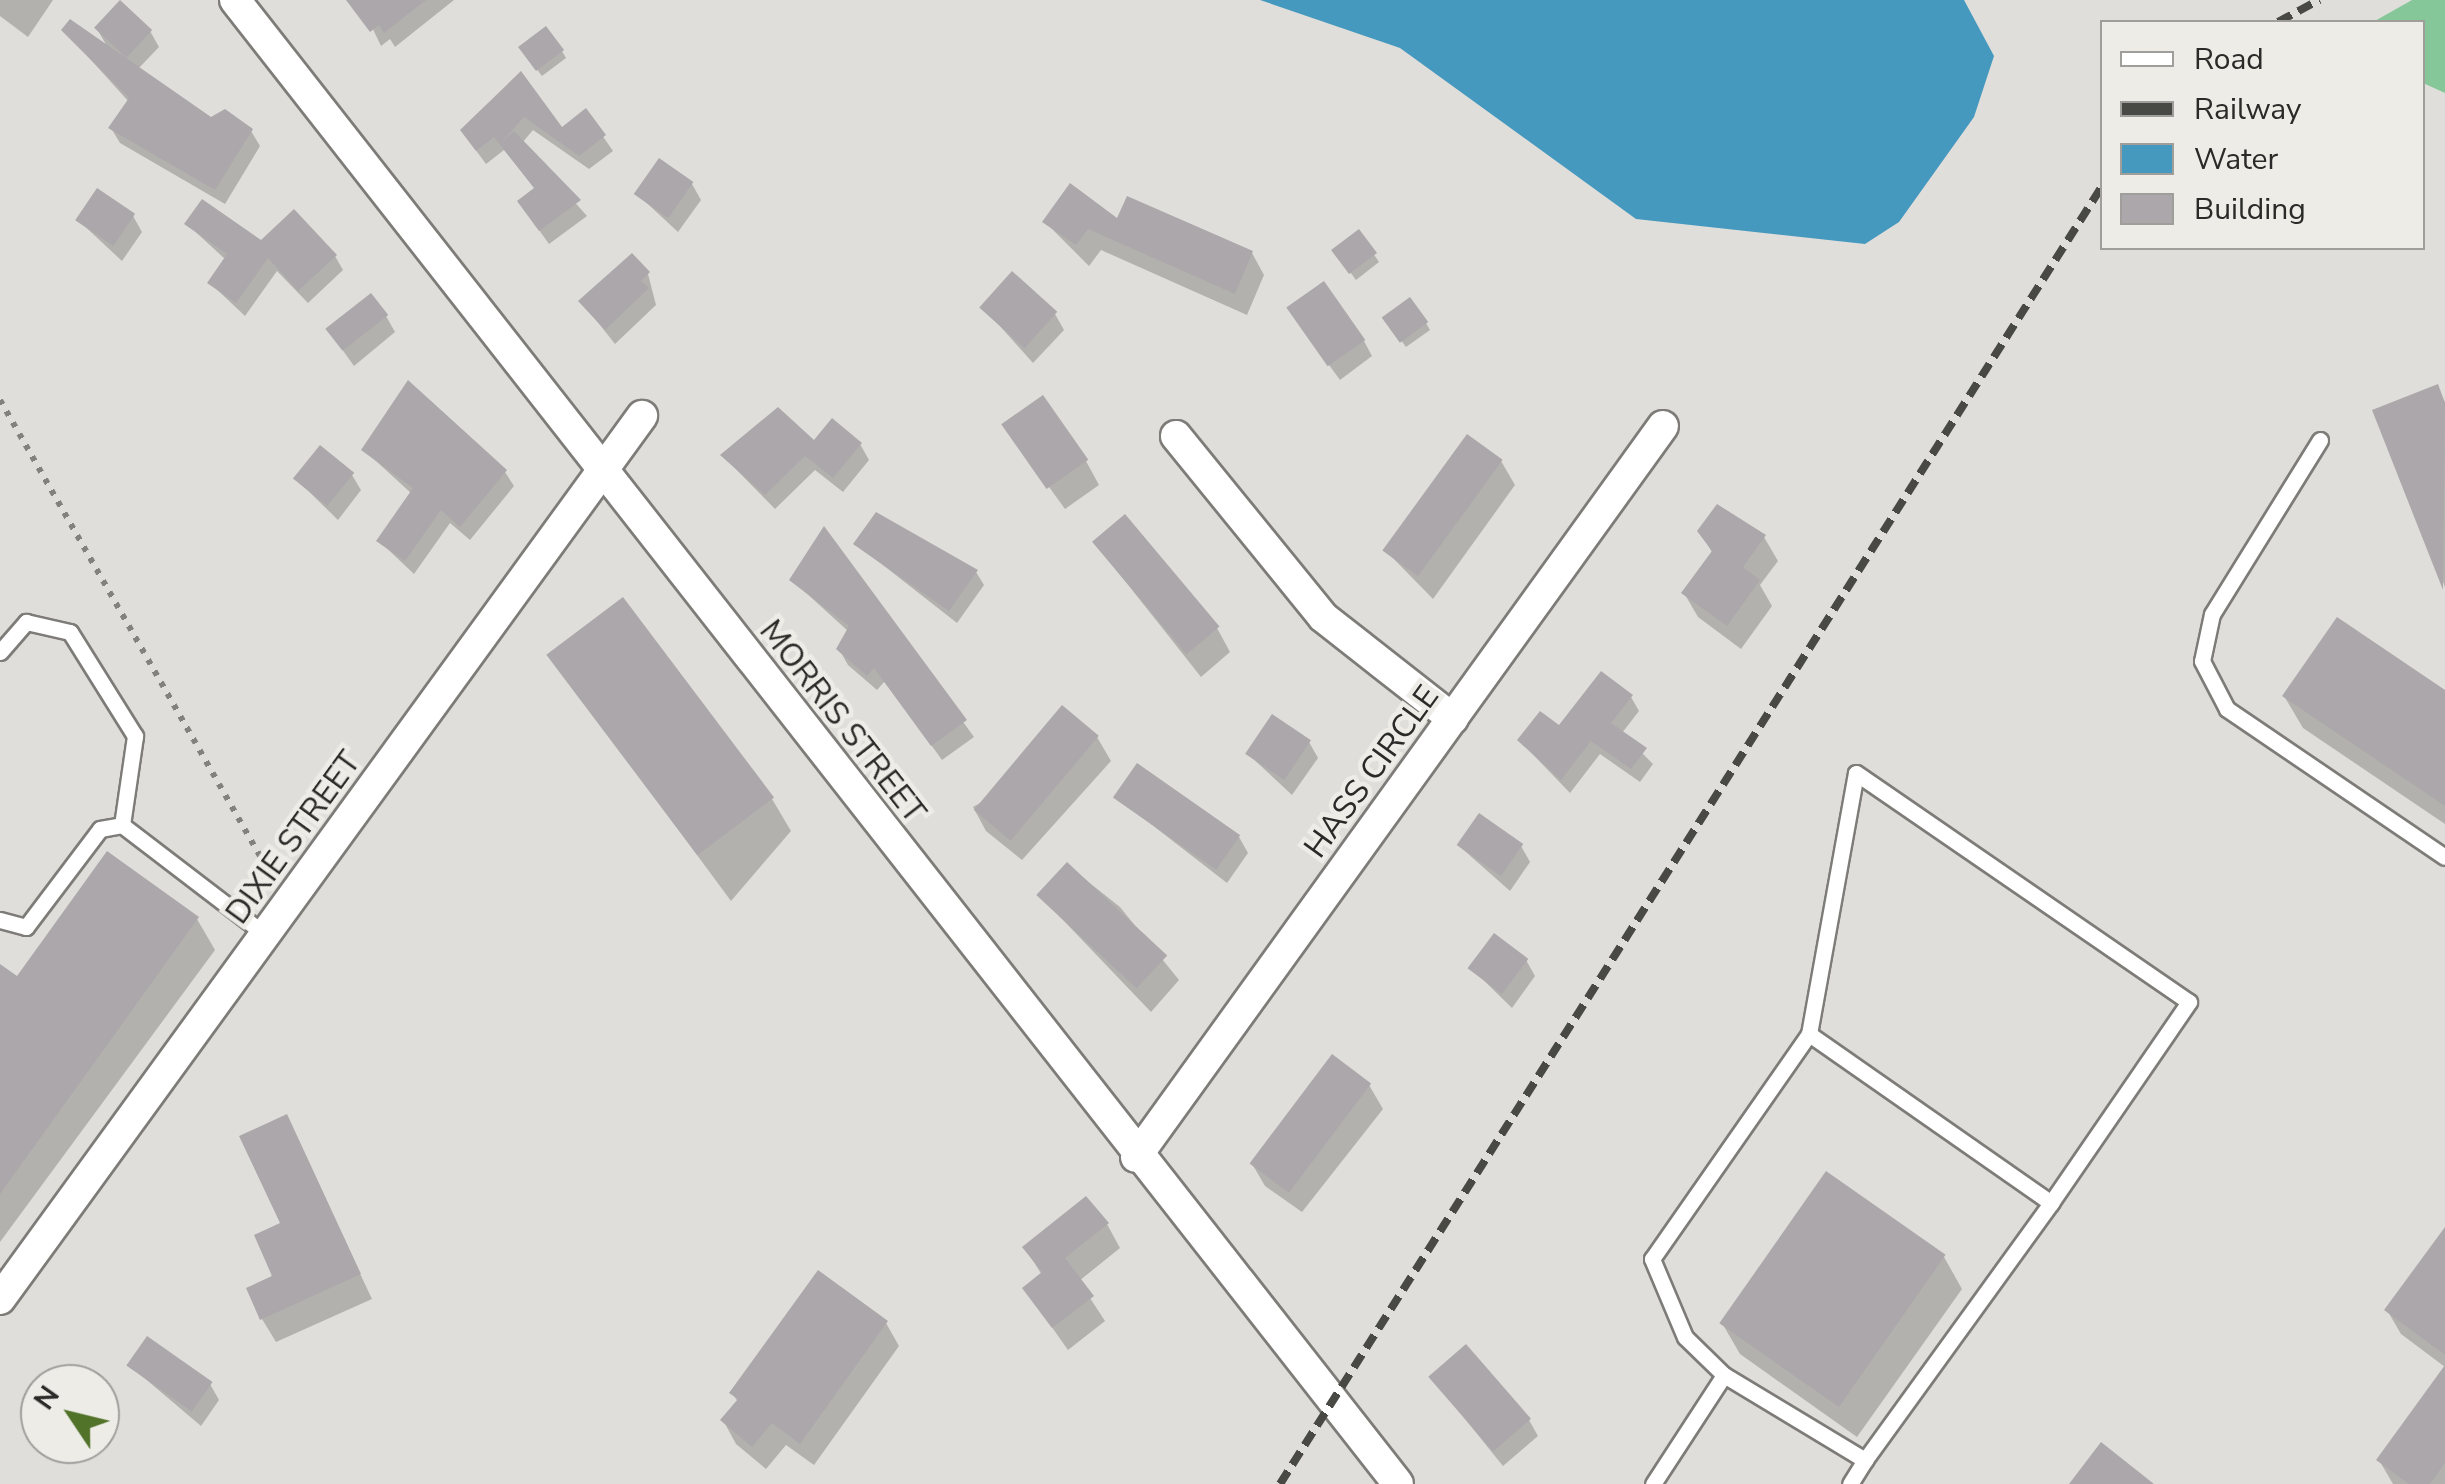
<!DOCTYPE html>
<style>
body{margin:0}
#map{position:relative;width:2445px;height:1484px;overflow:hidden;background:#e0deda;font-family:"Nunito Sans",sans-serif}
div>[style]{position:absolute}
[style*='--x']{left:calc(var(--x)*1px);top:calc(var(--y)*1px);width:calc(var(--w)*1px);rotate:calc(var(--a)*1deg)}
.green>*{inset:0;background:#85c799}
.water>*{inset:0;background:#4699be}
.shadow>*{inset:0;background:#0003}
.building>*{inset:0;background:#aca7aa;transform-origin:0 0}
.path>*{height:6px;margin-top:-3px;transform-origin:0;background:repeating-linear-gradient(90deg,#82817e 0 5px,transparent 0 13px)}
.roads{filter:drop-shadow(2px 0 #7e7c78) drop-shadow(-2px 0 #7e7c78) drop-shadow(0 2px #7e7c78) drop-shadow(0 -2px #7e7c78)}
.lane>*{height:15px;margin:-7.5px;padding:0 7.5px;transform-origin:7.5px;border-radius:7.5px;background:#fff}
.street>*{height:30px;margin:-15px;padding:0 15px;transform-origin:15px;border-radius:15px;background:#fff}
.rail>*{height:8px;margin-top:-4px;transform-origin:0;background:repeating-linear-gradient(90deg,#484845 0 15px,transparent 0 23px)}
span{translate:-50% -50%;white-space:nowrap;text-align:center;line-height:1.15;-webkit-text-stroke:9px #eeece7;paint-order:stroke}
.street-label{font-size:32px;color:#2a2a28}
.legend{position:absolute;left:2100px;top:20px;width:325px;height:230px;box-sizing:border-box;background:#eeece7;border:2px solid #a09e9b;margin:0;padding:12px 18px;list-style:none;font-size:30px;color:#2a2a28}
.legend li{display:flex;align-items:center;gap:20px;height:50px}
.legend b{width:50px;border:2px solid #a09e9b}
.north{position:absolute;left:20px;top:1364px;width:100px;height:100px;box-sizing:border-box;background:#eeece7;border:2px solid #a09e9b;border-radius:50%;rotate:305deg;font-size:28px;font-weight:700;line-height:40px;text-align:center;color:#2a2a28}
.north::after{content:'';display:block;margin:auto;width:35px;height:45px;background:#517229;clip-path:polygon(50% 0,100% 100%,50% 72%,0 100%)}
</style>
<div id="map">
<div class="green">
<i style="clip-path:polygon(2412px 0,2445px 0,2445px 93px,2423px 83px,2422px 22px,2373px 22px)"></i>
</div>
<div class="water">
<i style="clip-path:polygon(1260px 0,1964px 0,1994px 56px,1974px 117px,1899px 222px,1865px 244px,1636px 219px,1400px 48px)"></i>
</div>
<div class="shadow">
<i style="clip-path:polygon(0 0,53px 0,28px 37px,0 16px)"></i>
<i style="clip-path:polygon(359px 0,454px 0,395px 47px,390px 39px,381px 46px)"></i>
<i style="clip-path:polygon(96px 27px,150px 31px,159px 47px,138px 69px,211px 120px,251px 131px,260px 146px,225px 204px,120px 143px,111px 128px,129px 102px,64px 30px,108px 48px)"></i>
<i style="clip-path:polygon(562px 51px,566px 58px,542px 76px,525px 54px)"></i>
<i style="clip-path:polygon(521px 75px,561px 131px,586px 112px,613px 151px,589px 169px,533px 130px,522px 143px,587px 216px,549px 244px,529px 216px,536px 190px,504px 150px,486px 164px,472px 145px)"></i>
<i style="clip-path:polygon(692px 184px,701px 200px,678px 232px,637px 194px)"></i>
<i style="clip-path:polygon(133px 216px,142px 232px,122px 261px,78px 220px)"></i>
<i style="clip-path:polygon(1045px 222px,1118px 222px,1252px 253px,1264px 275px,1247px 315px,1101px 250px,1089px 266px)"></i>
<i style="clip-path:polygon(187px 224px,335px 256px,343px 270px,308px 303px,277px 271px,245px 316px,210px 283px,226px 260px)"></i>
<i style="clip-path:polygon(1359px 233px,1379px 262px,1356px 280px,1339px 257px)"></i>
<i style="clip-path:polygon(648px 274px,656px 305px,615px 344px,581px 301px)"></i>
<i style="clip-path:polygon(982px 306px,1055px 314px,1064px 330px,1033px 363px)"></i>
<i style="clip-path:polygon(386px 316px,395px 332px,354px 366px,329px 331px)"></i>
<i style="clip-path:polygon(1426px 323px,1430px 330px,1406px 347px,1390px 325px)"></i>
<i style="clip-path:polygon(1299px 324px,1364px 341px,1372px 356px,1340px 380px)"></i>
<i style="clip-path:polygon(2437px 387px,2445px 402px,2445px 587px,2376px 411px)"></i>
<i style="clip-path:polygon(1005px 426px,1086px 461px,1099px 485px,1065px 509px)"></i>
<i style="clip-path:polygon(815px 444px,860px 444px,869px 460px,843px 492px,815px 470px,775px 509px,723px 456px)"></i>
<i style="clip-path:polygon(364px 450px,505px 472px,514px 486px,470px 540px,450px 523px,414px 574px,379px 541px,412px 494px)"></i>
<i style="clip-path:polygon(1501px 461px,1515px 485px,1433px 599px,1386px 551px)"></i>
<i style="clip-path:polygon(352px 475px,361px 490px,338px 520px,296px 479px)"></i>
<i style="clip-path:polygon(825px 530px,974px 737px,942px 760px,885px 681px,877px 690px,848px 665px,839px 649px,849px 632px,792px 580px)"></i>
<i style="clip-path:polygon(1700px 531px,1764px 537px,1778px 561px,1760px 585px,1772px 606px,1741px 649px,1698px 617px,1684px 593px,1713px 554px)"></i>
<i style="clip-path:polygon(1095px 543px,1217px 628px,1230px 652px,1201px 677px)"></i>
<i style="clip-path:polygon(856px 544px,976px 572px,984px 585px,957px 623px)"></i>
<i style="clip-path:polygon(550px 656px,772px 799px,791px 831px,731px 901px)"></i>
<i style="clip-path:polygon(2445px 693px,2445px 824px,2303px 728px,2284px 696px)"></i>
<i style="clip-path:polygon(1631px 697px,1639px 711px,1622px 733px,1653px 764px,1640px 782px,1600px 754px,1570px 793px,1520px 741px)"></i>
<i style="clip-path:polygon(1097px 737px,1111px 761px,1022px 860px,986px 831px,973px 807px)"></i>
<i style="clip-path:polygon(1309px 742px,1318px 758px,1292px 795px,1248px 754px)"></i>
<i style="clip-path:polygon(1116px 797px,1239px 837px,1248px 853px,1227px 883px)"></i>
<i style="clip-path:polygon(1458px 845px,1521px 846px,1530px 862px,1510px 891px)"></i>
<i style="clip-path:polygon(1067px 865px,1120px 907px,1179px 980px,1151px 1012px,1041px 897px)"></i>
<i style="clip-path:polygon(197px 919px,215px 950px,0 1242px,0 967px,18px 980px)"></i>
<i style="clip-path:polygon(1526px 960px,1535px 976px,1512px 1008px,1471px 968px)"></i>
<i style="clip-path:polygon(1332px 1058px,1369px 1085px,1383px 1109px,1302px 1212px,1265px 1186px,1251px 1162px)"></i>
<i style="clip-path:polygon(286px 1117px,372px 1299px,276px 1342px,262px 1319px,283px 1224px)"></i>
<i style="clip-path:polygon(1107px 1224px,1120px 1248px,1079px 1281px,1105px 1321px,1068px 1350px,1025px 1289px,1042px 1275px,1025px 1248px)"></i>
<i style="clip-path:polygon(2445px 1231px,2445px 1367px,2401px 1334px,2387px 1310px)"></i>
<i style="clip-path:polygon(1944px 1257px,1962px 1289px,1857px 1437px,1740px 1354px,1722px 1323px)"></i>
<i style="clip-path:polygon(886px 1323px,899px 1346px,814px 1465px,786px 1445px,766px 1469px,736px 1444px,723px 1420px,738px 1402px,732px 1393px)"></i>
<i style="clip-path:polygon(129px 1365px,210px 1384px,219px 1400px,201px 1426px)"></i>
<i style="clip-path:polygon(1431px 1377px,1529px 1420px,1538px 1436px,1503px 1466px)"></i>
<i style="clip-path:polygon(2445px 1398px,2445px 1484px,2393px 1484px,2379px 1460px)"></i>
</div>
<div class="building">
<i style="left:120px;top:0;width:44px;height:38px;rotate:43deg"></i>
<i style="clip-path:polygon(346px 0,426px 0,384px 33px,379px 25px,370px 32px)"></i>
<i style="clip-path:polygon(70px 19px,211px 117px,225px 109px,253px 129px,215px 190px,108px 128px,129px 98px,61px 30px)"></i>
<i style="left:546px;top:26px;width:30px;height:35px;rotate:53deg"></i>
<i style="clip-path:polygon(521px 71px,562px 127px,586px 108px,606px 135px,579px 156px,524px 117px,502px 142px,514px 131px,581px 200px,539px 231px,517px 201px,534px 188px,494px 137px,476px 151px,460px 130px)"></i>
<i style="left:659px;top:158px;width:42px;height:44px;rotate:35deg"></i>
<i style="clip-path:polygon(1070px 183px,1117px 218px,1127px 196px,1253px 251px,1235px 294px,1088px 229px,1076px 245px,1042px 222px)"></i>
<i style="left:97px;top:188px;width:46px;height:39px;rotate:34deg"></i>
<i style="clip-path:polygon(202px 199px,261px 240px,294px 209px,337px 255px,298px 291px,268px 258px,236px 303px,207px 283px,227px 254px,184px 224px)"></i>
<i style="left:1359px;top:229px;width:30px;height:35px;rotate:53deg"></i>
<i style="clip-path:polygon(632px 253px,650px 272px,641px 281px,649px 288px,605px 330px,578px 301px)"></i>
<i style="left:1012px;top:271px;width:61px;height:49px;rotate:42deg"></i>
<i style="left:1324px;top:281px;width:72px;height:46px;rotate:55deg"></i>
<i style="left:371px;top:293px;width:28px;height:58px;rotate:52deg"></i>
<i style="left:1410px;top:297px;width:31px;height:35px;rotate:54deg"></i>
<i style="clip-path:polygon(408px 380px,507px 470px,460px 527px,441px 510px,405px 561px,376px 541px,413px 488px,361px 450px)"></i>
<i style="clip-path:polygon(2438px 384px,2445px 403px,2443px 590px,2372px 410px)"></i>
<i style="left:1043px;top:395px;width:79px;height:51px;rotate:55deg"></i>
<i style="clip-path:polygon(778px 407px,814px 440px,832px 418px,862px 443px,833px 478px,805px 456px,765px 495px,720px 455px)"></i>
<i style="left:1467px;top:434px;width:44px;height:144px;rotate:36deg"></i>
<i style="left:320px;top:445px;width:44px;height:43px;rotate:39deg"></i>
<i style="clip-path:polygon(1717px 504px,1766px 535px,1743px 567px,1760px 580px,1727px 626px,1681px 593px,1712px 551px,1697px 531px)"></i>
<i style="clip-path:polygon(876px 512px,978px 570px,949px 611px,853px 544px)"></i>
<i style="left:1125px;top:514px;width:147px;height:43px;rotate:50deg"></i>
<i style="clip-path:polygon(824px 526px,967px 720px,931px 746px,874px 668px,867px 676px,836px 649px,849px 626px,789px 580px)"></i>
<i style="left:623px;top:597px;width:251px;height:96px;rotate:53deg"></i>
<i style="clip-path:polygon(2337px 617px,2445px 690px,2445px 806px,2282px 696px)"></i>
<i style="clip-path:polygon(1601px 671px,1633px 695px,1611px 723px,1647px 748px,1631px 769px,1591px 741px,1561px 780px,1517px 740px,1540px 711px,1559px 725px)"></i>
<i style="left:1062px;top:705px;width:48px;height:137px;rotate:40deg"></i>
<i style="left:1272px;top:714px;width:47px;height:48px;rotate:34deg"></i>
<i style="left:1137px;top:763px;width:126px;height:42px;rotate:35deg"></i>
<i style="left:1479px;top:813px;width:54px;height:39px;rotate:35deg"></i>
<i style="clip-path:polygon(107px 851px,199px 917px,0 1194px,0 964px,17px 976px)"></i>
<i style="left:1067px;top:862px;width:137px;height:45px;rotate:43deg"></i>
<i style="left:1494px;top:933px;width:43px;height:44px;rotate:37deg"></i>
<i style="left:1332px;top:1054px;width:49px;height:137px;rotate:37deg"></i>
<i style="clip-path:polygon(287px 1114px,361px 1274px,260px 1320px,246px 1288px,272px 1276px,254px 1235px,280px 1223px,239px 1136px)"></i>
<i style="left:1826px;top:1171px;width:146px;height:186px;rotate:35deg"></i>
<i style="clip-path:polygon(1086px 1196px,1109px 1223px,1065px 1258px,1094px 1296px,1052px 1328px,1022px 1288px,1042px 1272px,1022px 1247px)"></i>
<i style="clip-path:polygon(2445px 1227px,2445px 1355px,2384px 1310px)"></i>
<i style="clip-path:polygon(818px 1270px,888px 1321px,800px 1444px,772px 1423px,752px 1447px,720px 1420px,738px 1399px,729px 1393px)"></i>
<i style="left:147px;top:1336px;width:80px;height:36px;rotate:35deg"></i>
<i style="left:1466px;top:1344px;width:99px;height:50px;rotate:49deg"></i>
<i style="clip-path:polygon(2445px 1365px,2445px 1463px,2430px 1484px,2409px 1484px,2376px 1460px)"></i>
<i style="clip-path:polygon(2101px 1442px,2154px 1484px,2069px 1484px)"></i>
</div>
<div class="path">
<i style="--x:0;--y:400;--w:549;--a:60.31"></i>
</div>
<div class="roads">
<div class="lane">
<i style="--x:2320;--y:440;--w:205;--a:121.8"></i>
<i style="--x:2212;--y:614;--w:48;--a:102"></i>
<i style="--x:2202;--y:661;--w:54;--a:62.5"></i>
<i style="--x:2227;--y:709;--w:263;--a:34.2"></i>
<i style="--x:0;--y:652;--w:40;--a:-49"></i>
<i style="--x:26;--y:622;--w:45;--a:12.8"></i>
<i style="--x:70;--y:632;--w:123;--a:58"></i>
<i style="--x:135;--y:736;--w:90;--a:98.3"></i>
<i style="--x:0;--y:920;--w:27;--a:15"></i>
<i style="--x:26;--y:927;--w:123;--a:-52.9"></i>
<i style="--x:100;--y:829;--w:22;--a:-10"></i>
<i style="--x:122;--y:825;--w:181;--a:37.4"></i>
<i style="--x:1809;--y:1034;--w:265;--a:-79.8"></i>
<i style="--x:1856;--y:773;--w:404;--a:34.5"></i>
<i style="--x:2189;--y:1002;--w:244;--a:124.5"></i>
<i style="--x:1724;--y:1375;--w:54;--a:-135.7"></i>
<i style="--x:1685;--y:1337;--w:85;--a:-112.9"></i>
<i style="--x:1652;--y:1259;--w:274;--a:-55.1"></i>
<i style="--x:1809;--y:1034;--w:295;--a:34.9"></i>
<i style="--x:2051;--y:1203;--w:317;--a:125.9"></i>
<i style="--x:1653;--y:1484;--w:130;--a:-56.9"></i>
<i style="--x:1724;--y:1375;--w:165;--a:31.1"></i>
<i style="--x:1865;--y:1460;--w:28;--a:122"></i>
</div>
<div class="street">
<i style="--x:235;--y:0;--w:1885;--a:51.91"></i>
<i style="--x:1176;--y:436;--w:233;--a:50.9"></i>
<i style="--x:1323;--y:617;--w:165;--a:38.1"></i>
<i style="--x:1136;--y:1157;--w:901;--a:-54.21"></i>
<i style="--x:0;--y:1299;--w:1092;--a:-53.98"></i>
</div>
</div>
<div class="rail">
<i style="--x:2278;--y:22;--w:47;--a:-28.2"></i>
<i style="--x:1280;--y:1484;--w:1536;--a:-57.65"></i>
</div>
<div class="street-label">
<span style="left:842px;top:722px;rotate:52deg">MORRIS STREET</span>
<span style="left:1372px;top:772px;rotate:-54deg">HASS CIRCLE</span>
<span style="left:294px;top:838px;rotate:-54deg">DIXIE STREET</span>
</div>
<ul class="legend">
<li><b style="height:12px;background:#fff"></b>Road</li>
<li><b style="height:12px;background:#484845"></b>Railway</li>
<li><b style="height:28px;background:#4699be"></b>Water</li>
<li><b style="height:28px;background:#aca7aa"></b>Building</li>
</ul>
<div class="north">N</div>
</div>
